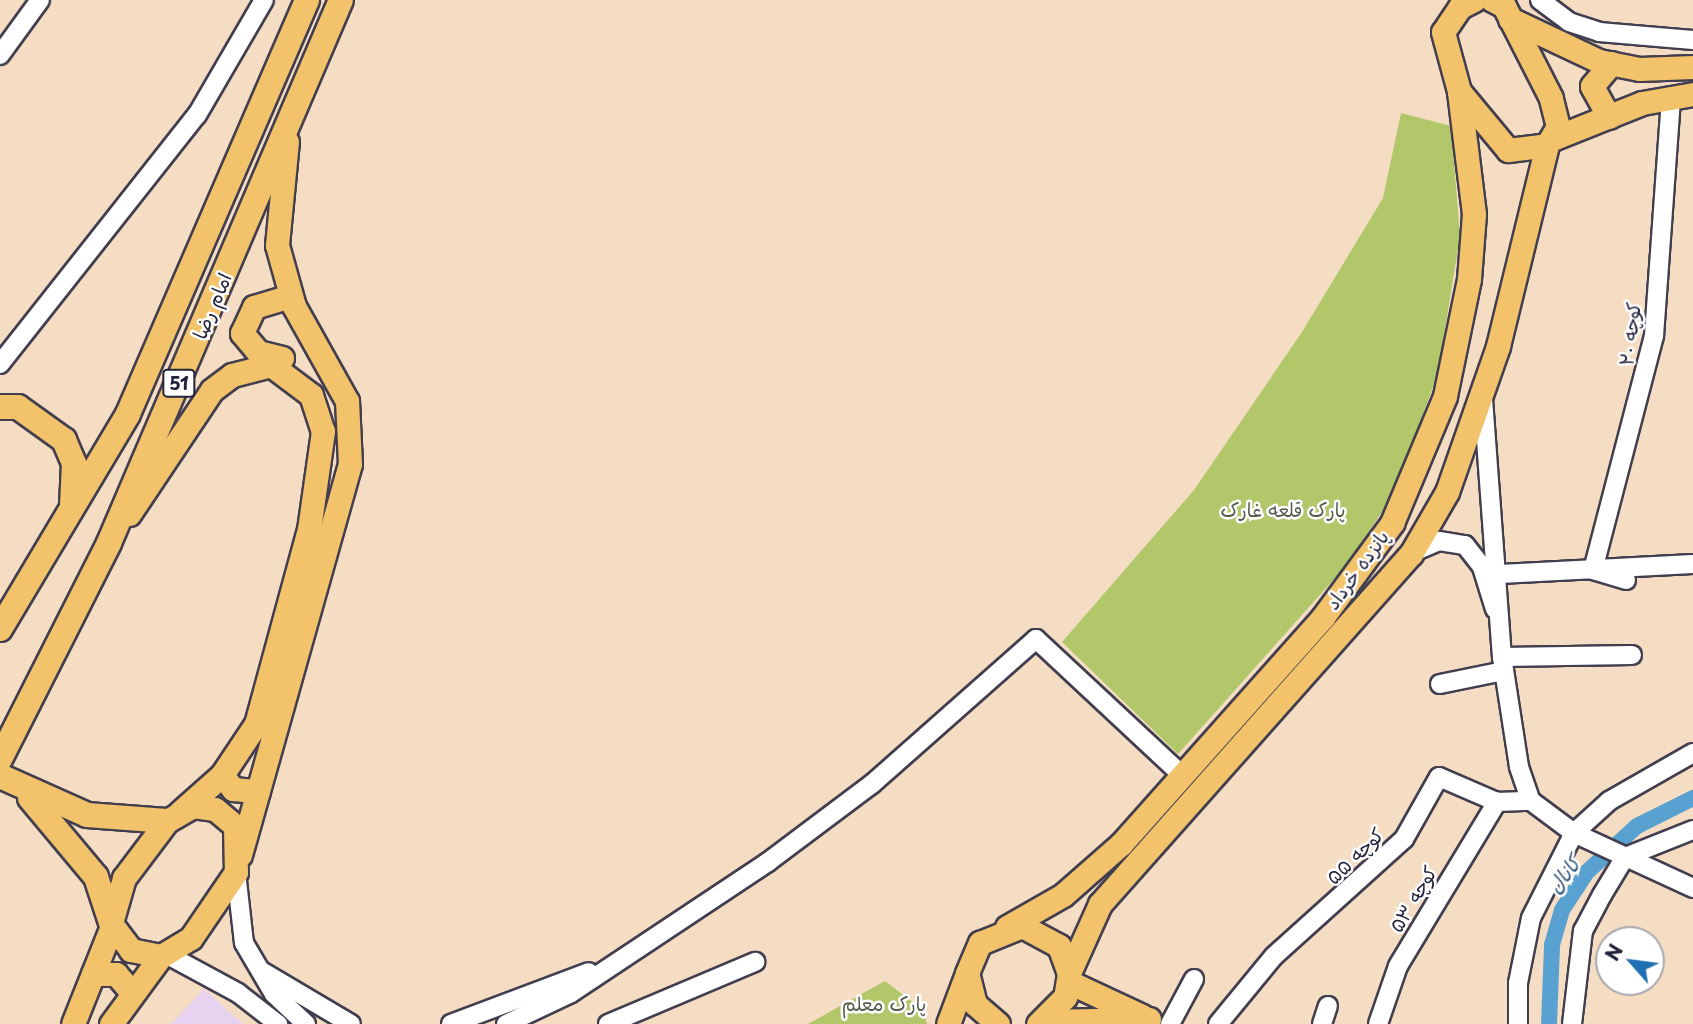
<!DOCTYPE html>
<meta charset="utf-8">
<style>
body{margin:0}
#map{position:relative;width:1693px;height:1024px;overflow:hidden;background:#f5ddc3;font-family:"Playpen Sans","Playpen Sans Arabic",sans-serif}
div>[style]{position:absolute}
[style*='--x']{left:calc(var(--x)*1px);top:calc(var(--y)*1px);width:calc(var(--w)*1px);rotate:calc(var(--a)*1deg)}
.built>*{inset:0;background:#e7d2ef}
.green>*{inset:0;background:#b2c66a}
.canal>*{height:16px;margin:-8px;padding:0 8px;transform-origin:8px;border-radius:8px;background:#59a1d0}
.roads{filter:drop-shadow(2px 0 #423e4f) drop-shadow(-2px 0 #423e4f) drop-shadow(0 2px #423e4f) drop-shadow(0 -2px #423e4f)}
.minor>*{height:18px;margin:-9px;padding:0 9px;transform-origin:9px;border-radius:9px;background:#fff}
.major>*{height:23px;margin:-11.5px;padding:0 11.5px;transform-origin:11.5px;border-radius:11.5px;background:#f2c36a}
.highway>*{height:24px;margin:-12px;padding:0 12px;transform-origin:12px;border-radius:12px;background:#f2c36a}
span{translate:-50% -50%;white-space:nowrap;text-align:center;line-height:1.15;-webkit-text-stroke:5px #fff;paint-order:stroke}
.shield-label span{padding:2px 5px;background:#fff;border:2px solid;border-radius:5px;-webkit-text-stroke-width:0}
.shield-label{font-size:18px;color:#22223b;font-weight:700}
.street-label{font-size:19px;color:#22223b}
.park-label{font-size:19px;color:#545b4b}
.water-label{font-size:21px;color:#3b5b7e;font-style:italic}
.north{position:absolute;left:1595px;top:926px;width:70px;height:70px;box-sizing:border-box;background:#fff;border:2px solid #a7a7b1;border-radius:50%;rotate:298deg;font-size:19px;font-weight:700;line-height:28px;text-align:center;color:#22223b}
.north::after{content:'';display:block;margin:auto;width:24px;height:32px;background:#1f6fb2;clip-path:polygon(50% 0,100% 100%,50% 72%,0 100%)}
</style>
<div id="map">
<div class="built">
<i style="clip-path:polygon(204px 989px,243px 1024px,171px 1024px)"></i>
</div>
<div class="green">
<i style="clip-path:polygon(1401px 113px,1451px 126px,1460px 236px,1438px 373px,1394px 493px,1350px 561px,1178px 754px,1062px 642px,1194px 490px,1302px 332px,1383px 198px)"></i>
<i style="clip-path:polygon(885px 981px,923px 1010px,927px 1024px,808px 1024px)"></i>
</div>
<div class="canal">
<i style="--x:1549;--y:1024;--w:79;--a:-87.8"></i>
<i style="--x:1552;--y:945;--w:36;--a:-74"></i>
<i style="--x:1562;--y:910;--w:45;--a:-56.7"></i>
<i style="--x:1587;--y:872;--w:68;--a:-42.6"></i>
<i style="--x:1637;--y:826;--w:63;--a:-26.6"></i>
</div>
<div class="roads">
<div class="minor">
<i style="--x:1540;--y:0;--w:36;--a:37"></i>
<i style="--x:1569;--y:22;--w:32;--a:18"></i>
<i style="--x:1599;--y:32;--w:94;--a:4.9"></i>
<i style="--x:0;--y:55;--w:68;--a:-54"></i>
<i style="--x:0;--y:364;--w:318;--a:-51.7"></i>
<i style="--x:197;--y:115;--w:133;--a:-59.8"></i>
<i style="--x:1483;--y:399;--w:259;--a:85.8"></i>
<i style="--x:1502;--y:657;--w:111;--a:81.2"></i>
<i style="--x:1519;--y:767;--w:36;--a:71"></i>
<i style="--x:1531;--y:801;--w:54;--a:36.7"></i>
<i style="--x:1574;--y:833;--w:131;--a:24.8"></i>
<i style="--x:1411;--y:553;--w:30;--a:-23"></i>
<i style="--x:1439;--y:541;--w:26;--a:9"></i>
<i style="--x:1465;--y:545;--w:28;--a:52"></i>
<i style="--x:1482;--y:567;--w:44;--a:72.8"></i>
<i style="--x:1500;--y:574;--w:193;--a:-3"></i>
<i style="--x:1626;--y:580;--w:34;--a:-163"></i>
<i style="--x:1593;--y:570;--w:242;--a:-75.4"></i>
<i style="--x:1654;--y:336;--w:240;--a:-85.9"></i>
<i style="--x:1502;--y:657;--w:130;--a:-0.9"></i>
<i style="--x:1440;--y:684;--w:65;--a:-11.5"></i>
<i style="--x:236;--y:872;--w:71;--a:83.6"></i>
<i style="--x:244;--y:943;--w:59;--a:59.5"></i>
<i style="--x:274;--y:994;--w:44;--a:43.2"></i>
<i style="--x:166;--y:954;--w:82;--a:28.4"></i>
<i style="--x:238;--y:993;--w:51;--a:37.8"></i>
<i style="--x:263;--y:972;--w:102;--a:30.6"></i>
<i style="--x:451;--y:1024;--w:147;--a:-20.6"></i>
<i style="--x:506;--y:1024;--w:72;--a:-25.5"></i>
<i style="--x:571;--y:993;--w:237;--a:-33.6"></i>
<i style="--x:768;--y:862;--w:130;--a:-36.9"></i>
<i style="--x:872;--y:784;--w:219;--a:-41.5"></i>
<i style="--x:1036;--y:639;--w:200;--a:43"></i>
<i style="--x:608;--y:1024;--w:160;--a:-22.9"></i>
<i style="--x:1170;--y:1024;--w:51;--a:-61.9"></i>
<i style="--x:1218;--y:1024;--w:88;--a:-50.5"></i>
<i style="--x:1274;--y:956;--w:175;--a:-42"></i>
<i style="--x:1404;--y:839;--w:71;--a:-60.6"></i>
<i style="--x:1439;--y:777;--w:63;--a:23.3"></i>
<i style="--x:1497;--y:802;--w:34;--a:-2"></i>
<i style="--x:1322;--y:1024;--w:19;--a:-72"></i>
<i style="--x:1378;--y:1024;--w:61;--a:-71"></i>
<i style="--x:1398;--y:966;--w:192;--a:-58.9"></i>
<i style="--x:1518;--y:1024;--w:41;--a:-90"></i>
<i style="--x:1518;--y:983;--w:66;--a:-78.7"></i>
<i style="--x:1531;--y:918;--w:95;--a:-63.2"></i>
<i style="--x:1574;--y:833;--w:47;--a:-42.4"></i>
<i style="--x:1609;--y:801;--w:97;--a:-29.7"></i>
<i style="--x:1572;--y:1024;--w:94;--a:-83.3"></i>
<i style="--x:1583;--y:931;--w:41;--a:-62.2"></i>
<i style="--x:1602;--y:895;--w:44;--a:-58.8"></i>
<i style="--x:1625;--y:857;--w:73;--a:-21.7"></i>
</div>
<div class="major">
<i style="--x:1474;--y:0;--w:16;--a:153"></i>
<i style="--x:1460;--y:7;--w:30;--a:124"></i>
<i style="--x:1443;--y:32;--w:61;--a:74.8"></i>
<i style="--x:1459;--y:91;--w:77;--a:50.3"></i>
<i style="--x:1508;--y:150;--w:39;--a:-7"></i>
<i style="--x:1547;--y:145;--w:21;--a:-59"></i>
<i style="--x:1558;--y:127;--w:30;--a:-104"></i>
<i style="--x:1551;--y:98;--w:103;--a:-117.1"></i>
<i style="--x:1504;--y:6;--w:13;--a:-153"></i>
<i style="--x:1510;--y:19;--w:98;--a:25.3"></i>
<i style="--x:1599;--y:61;--w:41;--a:11.3"></i>
<i style="--x:1639;--y:69;--w:54;--a:-2.1"></i>
<i style="--x:1609;--y:117;--w:35;--a:-119"></i>
<i style="--x:1592;--y:86;--w:30;--a:-50"></i>
<i style="--x:1552;--y:139;--w:97;--a:-21.8"></i>
<i style="--x:1642;--y:103;--w:52;--a:-10"></i>
<i style="--x:282;--y:358;--w:25;--a:-166"></i>
<i style="--x:258;--y:352;--w:25;--a:-130"></i>
<i style="--x:242;--y:333;--w:29;--a:-65"></i>
<i style="--x:254;--y:307;--w:38;--a:-17"></i>
<i style="--x:129;--y:514;--w:149;--a:-56.2"></i>
<i style="--x:212;--y:390;--w:25;--a:-37"></i>
<i style="--x:232;--y:375;--w:40;--a:-14.4"></i>
<i style="--x:271;--y:365;--w:50;--a:36.9"></i>
<i style="--x:311;--y:395;--w:38;--a:72"></i>
<i style="--x:323;--y:431;--w:99;--a:98.1"></i>
<i style="--x:309;--y:529;--w:202;--a:105.2"></i>
<i style="--x:256;--y:724;--w:61;--a:123.7"></i>
<i style="--x:222;--y:775;--w:56;--a:138.6"></i>
<i style="--x:222;--y:775;--w:18;--a:52"></i>
<i style="--x:233;--y:789;--w:25;--a:5"></i>
<i style="--x:193;--y:806;--w:22;--a:8"></i>
<i style="--x:215;--y:809;--w:26;--a:40"></i>
<i style="--x:235;--y:826;--w:46;--a:88.8"></i>
<i style="--x:236;--y:872;--w:80;--a:124.3"></i>
<i style="--x:191;--y:938;--w:35;--a:149"></i>
<i style="--x:161;--y:956;--w:31;--a:-169"></i>
<i style="--x:131;--y:950;--w:34;--a:-127"></i>
<i style="--x:111;--y:923;--w:47;--a:-73.9"></i>
<i style="--x:124;--y:878;--w:71;--a:-53"></i>
<i style="--x:167;--y:821;--w:30;--a:-30"></i>
<i style="--x:240;--y:855;--w:406;--a:-74.3"></i>
<i style="--x:350;--y:464;--w:63;--a:-92.7"></i>
<i style="--x:347;--y:401;--w:109;--a:-119.2"></i>
<i style="--x:294;--y:306;--w:63;--a:-105.6"></i>
<i style="--x:277;--y:245;--w:104;--a:-84.5"></i>
<i style="--x:1007;--y:927;--w:64;--a:-29.7"></i>
<i style="--x:1063;--y:895;--w:77;--a:-41.3"></i>
<i style="--x:1121;--y:844;--w:304;--a:-48.3"></i>
<i style="--x:1323;--y:617;--w:117;--a:-53.7"></i>
<i style="--x:1392;--y:523;--w:138;--a:-67.3"></i>
<i style="--x:1445;--y:396;--w:119;--a:-78.4"></i>
<i style="--x:1469;--y:279;--w:65;--a:-85.6"></i>
<i style="--x:1474;--y:214;--w:124;--a:-97"></i>
<i style="--x:1069;--y:973;--w:76;--a:-65.8"></i>
<i style="--x:1100;--y:904;--w:468;--a:-48.4"></i>
<i style="--x:1411;--y:554;--w:72;--a:-59.9"></i>
<i style="--x:1447;--y:492;--w:155;--a:-70.7"></i>
<i style="--x:1498;--y:346;--w:207;--a:-76.3"></i>
<i style="--x:93;--y:974;--w:23;--a:0"></i>
<i style="--x:116;--y:974;--w:23;--a:49"></i>
<i style="--x:1069;--y:982;--w:81;--a:25"></i>
<i style="--x:1045;--y:1021;--w:104;--a:-1.1"></i>
<i style="--x:73;--y:1024;--w:105;--a:-68.3"></i>
<i style="--x:111;--y:1024;--w:84;--a:-53.7"></i>
<i style="--x:948;--y:1024;--w:51;--a:-69.4"></i>
<i style="--x:998;--y:1024;--w:30;--a:-139"></i>
<i style="--x:975;--y:1004;--w:32;--a:-104"></i>
<i style="--x:967;--y:973;--w:33;--a:-67"></i>
<i style="--x:980;--y:943;--w:45;--a:-22"></i>
<i style="--x:1022;--y:926;--w:42;--a:28.4"></i>
<i style="--x:1059;--y:946;--w:29;--a:70"></i>
<i style="--x:1069;--y:973;--w:24;--a:99"></i>
<i style="--x:1065;--y:997;--w:38;--a:135"></i>
</div>
<div class="highway">
<i style="--x:0;--y:407;--w:18;--a:0"></i>
<i style="--x:18;--y:407;--w:57;--a:35.7"></i>
<i style="--x:64;--y:440;--w:25;--a:67"></i>
<i style="--x:74;--y:463;--w:42;--a:92.7"></i>
<i style="--x:0;--y:629;--w:250;--a:-59.2"></i>
<i style="--x:128;--y:414;--w:451;--a:-66.6"></i>
<i style="--x:0;--y:759;--w:242;--a:-63.2"></i>
<i style="--x:109;--y:543;--w:590;--a:-66.87"></i>
<i style="--x:0;--y:776;--w:95;--a:24.1"></i>
<i style="--x:87;--y:815;--w:80;--a:4.3"></i>
<i style="--x:30;--y:798;--w:103;--a:50.1"></i>
<i style="--x:96;--y:877;--w:48;--a:71.9"></i>
</div>
</div>
<div class="shield-label">
<span style="left:179px;top:383px">51</span>
</div>
<div class="street-label">
<span style="left:212px;top:306px;rotate:-67deg">امام رضا</span>
<span style="left:1630px;top:334px;rotate:-83deg">کوچه ۲۰</span>
<span style="left:1357px;top:570px;rotate:-54deg">پانزده خرداد</span>
<span style="left:1355px;top:856px;rotate:-44deg">کوچه ۵۵</span>
<span style="left:1413px;top:899px;rotate:-59deg">کوچه ۵۳</span>
</div>
<div class="park-label">
<span style="left:1283px;top:510px">پارک قلعه غارک</span>
<span style="left:884px;top:1004px">پارک معلم</span>
</div>
<div class="water-label">
<span style="left:1563px;top:874px;rotate:-53deg">کانال</span>
</div>
<div class="north">N</div>
</div>
